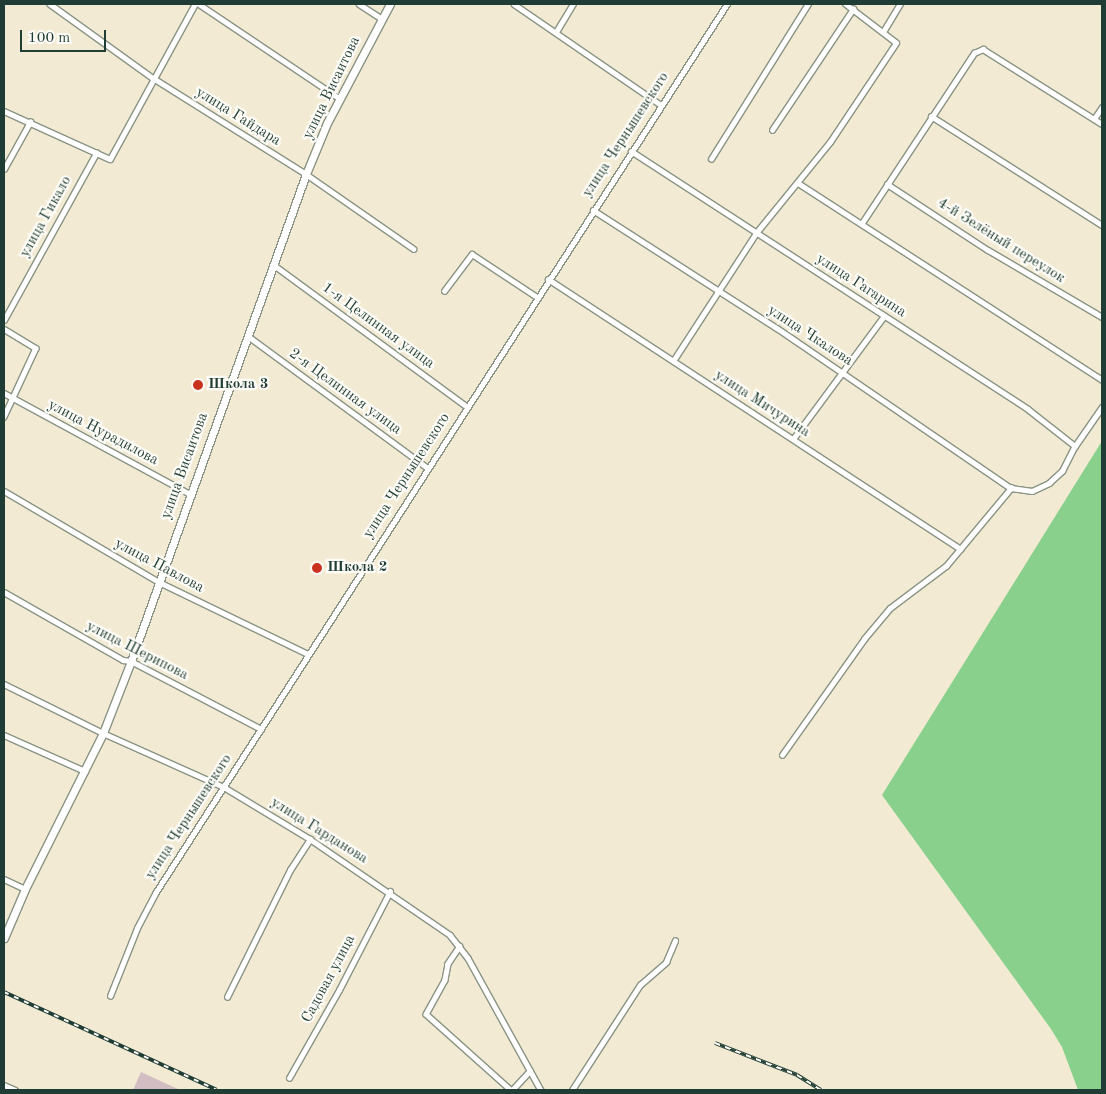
<!DOCTYPE html>
<meta charset="utf-8">
<style>
body{margin:0}
#map{position:relative;width:1106px;height:1094px;overflow:hidden;background:#f3ead3;font-family:"Old Standard TT",serif}
div>[style]{position:absolute}
[style*='--x']{left:calc(var(--x)*1px);top:calc(var(--y)*1px);width:calc(var(--w)*1px);rotate:calc(var(--a)*1deg)}
.industrial>*{inset:0;background:#d2bec2}
.green>*{inset:0;background:#88d08b}
.roads{filter:drop-shadow(1px 0 #899484) drop-shadow(-1px 0 #899484) drop-shadow(0 1px #899484) drop-shadow(0 -1px #899484)}
.street>*{height:4.5px;margin:-2.25px;padding:0 2.25px;transform-origin:2.25px;border-radius:2.25px;background:#fff}
.secondary>*{height:7px;margin:-3.5px;padding:0 3.5px;transform-origin:3.5px;border-radius:3.5px;background:#fff}
.rail>*{height:4px;margin-top:-2px;transform-origin:0;background:repeating-linear-gradient(90deg,#fdfcf7 0 5.5px,#1f3d34 0 11px);box-sizing:border-box;border-block:1px solid #1f3d34}
.dots>*{width:14px;height:14px;translate:-50% -50%;box-sizing:border-box;border:2px solid #fdfcf7;border-radius:50%}
span{translate:-50% -50%;white-space:nowrap;text-align:center;line-height:1.15;-webkit-text-stroke:4.5px #fdfcf7;paint-order:stroke}
.street-label{font-size:15px;color:#1f3d34}
.poi-label{font-size:15px;color:#1f3d34;font-weight:700}
.left{translate:0 -50%;text-align:left}
.frame{position:absolute;inset:0;border:5px solid #1f3d34;pointer-events:none}
.scale{position:absolute;left:20px;top:30px;width:86px;height:22px;box-sizing:border-box;border:2px solid #1f3d34;border-top:0;padding-left:6px;font-size:15px;line-height:18px;white-space:nowrap;color:#1f3d34;-webkit-text-stroke:4px #fdfcf7;paint-order:stroke}
</style>
<div id="map">
<div class="industrial">
<i style="clip-path:polygon(141px 1072px,180px 1090px,133px 1090px)"></i>
</div>
<div class="green">
<i style="clip-path:polygon(1102px 441px,1102px 1090px,1078px 1090px,1062px 1047px,1051px 1029px,882px 795px)"></i>
</div>
<div class="roads">
<div class="street">
<i style="--x:50;--y:4;--w:127;--a:35.7"></i>
<i style="--x:153;--y:78;--w:181;--a:32.1"></i>
<i style="--x:306;--y:174;--w:131;--a:34.8"></i>
<i style="--x:199;--y:4;--w:169;--a:33.9"></i>
<i style="--x:359;--y:4;--w:27;--a:33"></i>
<i style="--x:514;--y:4;--w:178;--a:34.5"></i>
<i style="--x:556;--y:32;--w:33;--a:-59"></i>
<i style="--x:883;--y:32;--w:33;--a:-59"></i>
<i style="--x:4;--y:111;--w:116;--a:24.4"></i>
<i style="--x:110;--y:159;--w:177;--a:-61.3"></i>
<i style="--x:931;--y:116;--w:203;--a:32.5"></i>
<i style="--x:1094;--y:119;--w:14;--a:-56"></i>
<i style="--x:772;--y:130;--w:146;--a:-56.2"></i>
<i style="--x:631;--y:151;--w:473;--a:33"></i>
<i style="--x:1028;--y:409;--w:60;--a:38.2"></i>
<i style="--x:711;--y:159;--w:183;--a:-58"></i>
<i style="--x:4;--y:169;--w:54;--a:-61"></i>
<i style="--x:798;--y:183;--w:362;--a:32.9"></i>
<i style="--x:887;--y:184;--w:121;--a:33.2"></i>
<i style="--x:988;--y:250;--w:132;--a:30.4"></i>
<i style="--x:593;--y:210;--w:219;--a:32.7"></i>
<i style="--x:777;--y:328;--w:283;--a:34.4"></i>
<i style="--x:862;--y:223;--w:204;--a:-56.6"></i>
<i style="--x:974;--y:53;--w:10;--a:-24"></i>
<i style="--x:983;--y:49;--w:141;--a:32.2"></i>
<i style="--x:274;--y:265;--w:240;--a:36.3"></i>
<i style="--x:548;--y:279;--w:493;--a:33.2"></i>
<i style="--x:444;--y:291;--w:46;--a:-52.9"></i>
<i style="--x:472;--y:254;--w:78;--a:33.5"></i>
<i style="--x:4;--y:320;--w:191;--a:-61.1"></i>
<i style="--x:4;--y:329;--w:37;--a:31"></i>
<i style="--x:36;--y:348;--w:76;--a:114.9"></i>
<i style="--x:248;--y:336;--w:223;--a:36.3"></i>
<i style="--x:673;--y:361;--w:153;--a:-57"></i>
<i style="--x:756;--y:233;--w:117;--a:-50.9"></i>
<i style="--x:830;--y:142;--w:119;--a:-56.3"></i>
<i style="--x:896;--y:43;--w:64;--a:-142.6"></i>
<i style="--x:4;--y:393;--w:212;--a:28.5"></i>
<i style="--x:793;--y:439;--w:153;--a:-53.5"></i>
<i style="--x:4;--y:491;--w:180;--a:30.4"></i>
<i style="--x:159;--y:582;--w:165;--a:25.8"></i>
<i style="--x:4;--y:592;--w:137;--a:29.7"></i>
<i style="--x:123;--y:660;--w:8;--a:7"></i>
<i style="--x:131;--y:661;--w:147;--a:27.6"></i>
<i style="--x:4;--y:684;--w:110;--a:26.3"></i>
<i style="--x:103;--y:733;--w:133;--a:24.1"></i>
<i style="--x:224;--y:787;--w:100;--a:31.2"></i>
<i style="--x:310;--y:839;--w:170;--a:34.4"></i>
<i style="--x:450;--y:935;--w:29;--a:52"></i>
<i style="--x:468;--y:958;--w:151;--a:61.1"></i>
<i style="--x:4;--y:735;--w:89;--a:24"></i>
<i style="--x:782;--y:755;--w:142;--a:-54.7"></i>
<i style="--x:864;--y:639;--w:40;--a:-50"></i>
<i style="--x:890;--y:608;--w:70;--a:-36.9"></i>
<i style="--x:946;--y:566;--w:102;--a:-50.2"></i>
<i style="--x:1011;--y:488;--w:21;--a:8"></i>
<i style="--x:1032;--y:491;--w:19;--a:-25"></i>
<i style="--x:1049;--y:483;--w:18;--a:-43"></i>
<i style="--x:1062;--y:471;--w:28;--a:-63"></i>
<i style="--x:1075;--y:446;--w:47;--a:-55.3"></i>
<i style="--x:4;--y:879;--w:23;--a:25"></i>
<i style="--x:460;--y:946;--w:22;--a:124"></i>
<i style="--x:448;--y:964;--w:16;--a:101"></i>
<i style="--x:445;--y:980;--w:39;--a:119"></i>
<i style="--x:426;--y:1014;--w:114;--a:41.8"></i>
<i style="--x:110;--y:996;--w:73;--a:-68.3"></i>
<i style="--x:137;--y:928;--w:41;--a:-62.2"></i>
<i style="--x:156;--y:892;--w:1056;--a:-57.26"></i>
<i style="--x:227;--y:997;--w:142;--a:-63.6"></i>
<i style="--x:290;--y:870;--w:37;--a:-57"></i>
<i style="--x:289;--y:1078;--w:101;--a:-60.4"></i>
<i style="--x:339;--y:990;--w:111;--a:-62.7"></i>
<i style="--x:4;--y:1085;--w:12;--a:24"></i>
<i style="--x:512;--y:1090;--w:26;--a:-47"></i>
<i style="--x:572;--y:1090;--w:125;--a:-57.1"></i>
<i style="--x:640;--y:985;--w:35;--a:-41"></i>
<i style="--x:666;--y:962;--w:23;--a:-67"></i>
</div>
<div class="secondary">
<i style="--x:4;--y:938;--w:53;--a:-66.8"></i>
<i style="--x:25;--y:889;--w:174;--a:-63.4"></i>
<i style="--x:103;--y:733;--w:77;--a:-68.7"></i>
<i style="--x:131;--y:661;--w:517;--a:-70.23"></i>
<i style="--x:306;--y:174;--w:55;--a:-67.6"></i>
<i style="--x:327;--y:123;--w:135;--a:-62.1"></i>
</div>
</div>
<div class="rail">
<i style="--x:4;--y:992;--w:234;--a:24.7"></i>
<i style="--x:715;--y:1043;--w:88;--a:21.3"></i>
<i style="--x:797;--y:1075;--w:28;--a:32"></i>
</div>
<div class="dots">
<i style="left:198px;top:385px;background:#c8321e"></i>
<i style="left:317px;top:568px;background:#c8321e"></i>
</div>
<div class="street-label">
<span style="left:332px;top:88px;rotate:-64deg">улица Висаитова</span>
<span style="left:238px;top:117px;rotate:32deg">улица Гайдара</span>
<span style="left:626px;top:135px;rotate:-57deg">улица Чернышевского</span>
<span style="left:46px;top:217px;rotate:-61deg">улица Гикало</span>
<span style="left:1001px;top:241px;rotate:32deg">4-й Зелёный переулок</span>
<span style="left:861px;top:286px;rotate:33deg">улица Гагарина</span>
<span style="left:378px;top:326px;rotate:36deg">1-я Целинная улица</span>
<span style="left:810px;top:336px;rotate:33deg">улица Чкалова</span>
<span style="left:345px;top:392px;rotate:36deg">2-я Целинная улица</span>
<span style="left:762px;top:404px;rotate:33deg">улица Мичурина</span>
<span style="left:103px;top:433px;rotate:28deg">улица Нурадилова</span>
<span style="left:185px;top:466px;rotate:-70deg">улица Висаитова</span>
<span style="left:407px;top:476px;rotate:-57deg">улица Чернышевского</span>
<span style="left:159px;top:566px;rotate:28deg">улица Павлова</span>
<span style="left:137px;top:651px;rotate:27deg">улица Шерипова</span>
<span style="left:189px;top:817px;rotate:-57deg">улица Чернышевского</span>
<span style="left:319px;top:831px;rotate:32deg">улица Гарданова</span>
<span style="left:329px;top:979px;rotate:-62deg">Садовая улица</span>
</div>
<div class="poi-label">
<span class="left" style="left:208px;top:385px">Школа 3</span>
<span class="left" style="left:327px;top:568px">Школа 2</span>
</div>
<div class="frame"></div>
<div class="scale">100 m</div>
</div>
